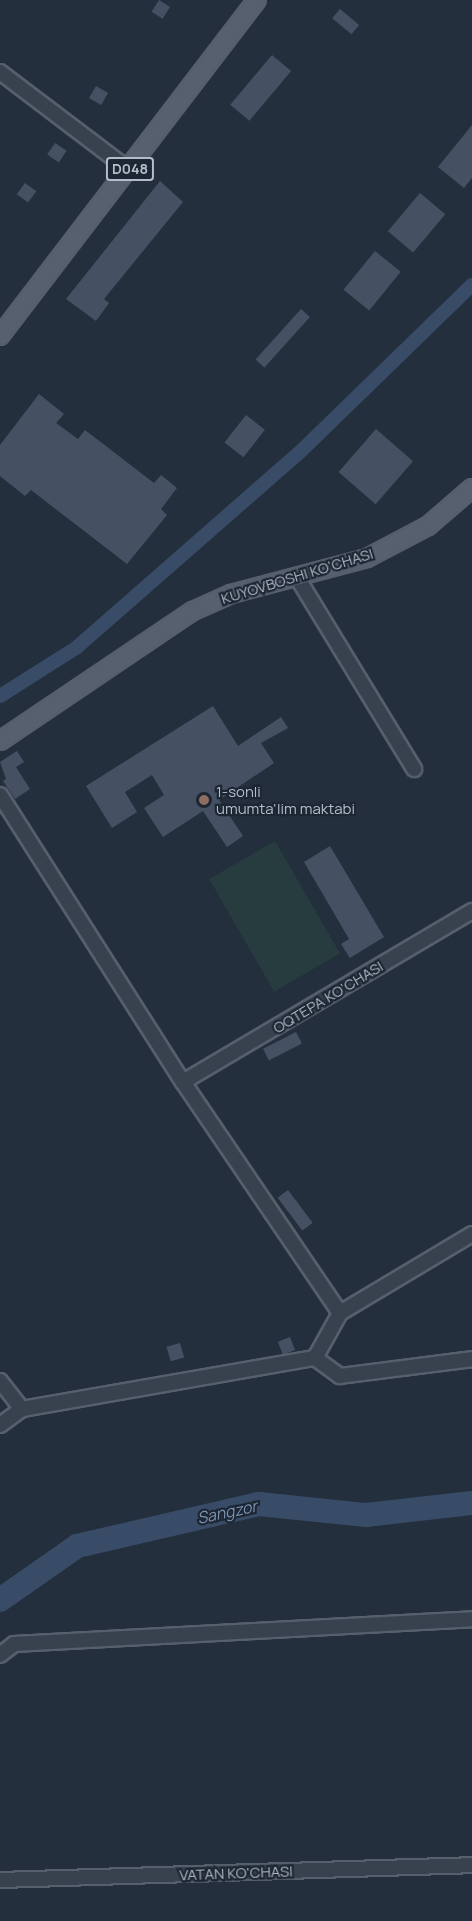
<!DOCTYPE html>
<style>
body{margin:0}
#map{position:relative;width:472px;height:1921px;overflow:hidden;background:#242f3e;font-family:Manrope,sans-serif}
div>[style]{position:absolute}
[style*='--x']{left:calc(var(--x)*1px);top:calc(var(--y)*1px);width:calc(var(--w)*1px);rotate:calc(var(--a)*1deg)}
.green>*{inset:0;background:#263c3f;transform-origin:0 0}
.canal>*{height:14px;margin:-7px;padding:0 7px;transform-origin:7px;border-radius:7px;background:#394c67}
.river>*{height:24px;margin:-12px;padding:0 12px;transform-origin:12px;border-radius:12px;background:#394c67}
.building>*{inset:0;background:#455162;transform-origin:0 0}
.roads{filter:drop-shadow(2px 0 #565f6c) drop-shadow(-2px 0 #565f6c) drop-shadow(0 2px #565f6c) drop-shadow(0 -2px #565f6c)}
.minor>*{height:14px;margin:-7px;padding:0 7px;transform-origin:7px;border-radius:7px;background:#38414e}
.major>*{height:16px;margin:-8px;padding:0 8px;transform-origin:8px;border-radius:8px;background:#56606e}
.dots>*{width:16px;height:16px;translate:-50% -50%;box-sizing:border-box;border:3px solid #1d2633;border-radius:50%}
span{translate:-50% -50%;white-space:nowrap;text-align:center;line-height:1.15;-webkit-text-stroke:4.5px #1d2633;paint-order:stroke}
.shield-label span{padding:2px 4px;background:#1d2633;border:2px solid;border-radius:4px;-webkit-text-stroke-width:0}
.shield-label{font-size:14px;color:#b4bcc9;font-weight:700}
.street-label{font-size:15px;color:#b4bcc9}
.poi-label{font-size:15px;color:#b4bcc9}
.left{translate:0 -50%;text-align:left}
.water-label{font-size:16px;color:#7c92b1;font-style:italic}
</style>
<div id="map">
<div class="green">
<i style="left:275px;top:841px;width:130px;height:76px;rotate:60deg"></i>
</div>
<div class="canal">
<i style="--x:0;--y:696;--w:90;--a:-32.3"></i>
<i style="--x:76;--y:648;--w:298;--a:-41.2"></i>
<i style="--x:300;--y:452;--w:240;--a:-44.2"></i>
</div>
<div class="river">
<i style="--x:0;--y:1600;--w:94;--a:-35"></i>
<i style="--x:77;--y:1546;--w:187;--a:-13"></i>
<i style="--x:259;--y:1504;--w:108;--a:5.9"></i>
<i style="--x:366;--y:1515;--w:107;--a:-6.5"></i>
</div>
<div class="building">
<i style="left:159px;top:0;width:13px;height:14px;rotate:32deg"></i>
<i style="left:340px;top:9px;width:25px;height:12px;rotate:40deg"></i>
<i style="left:272px;top:55px;width:25px;height:65px;rotate:40deg"></i>
<i style="left:96px;top:86px;width:14px;height:14px;rotate:30deg"></i>
<i style="clip-path:polygon(472px 125px,472px 178px,464px 188px,438px 167px)"></i>
<i style="left:55px;top:143px;width:14px;height:14px;rotate:34deg"></i>
<i style="clip-path:polygon(160px 181px,183px 202px,104px 299px,109px 303px,96px 321px,66px 299px)"></i>
<i style="left:25px;top:183px;width:14px;height:14px;rotate:36deg"></i>
<i style="left:420px;top:193px;width:33px;height:50px;rotate:40deg"></i>
<i style="left:375px;top:251px;width:33px;height:50px;rotate:39deg"></i>
<i style="left:301px;top:309px;width:12px;height:68px;rotate:42deg"></i>
<i style="clip-path:polygon(39px 394px,64px 414px,56px 423px,78px 439px,85px 430px,154px 483px,161px 475px,177px 488px,161px 509px,167px 515px,127px 564px,31px 490px,25px 496px,0 476px,0 445px)"></i>
<i style="left:246px;top:415px;width:24px;height:35px;rotate:38deg"></i>
<i style="left:376px;top:429px;width:49px;height:57px;rotate:41deg"></i>
<i style="clip-path:polygon(213px 706px,238px 746px,281px 717px,288px 728px,261px 743px,274px 763px,219px 800px,243px 836px,227px 847px,203px 811px,163px 837px,144px 808px,164px 795px,152px 775px,125px 792px,137px 812px,112px 828px,86px 786px)"></i>
<i style="clip-path:polygon(17px 751px,24px 762px,16px 767px,30px 789px,15px 799px,3px 781px,6px 779px,0 762px)"></i>
<i style="clip-path:polygon(330px 846px,384px 937px,350px 958px,341px 944px,349px 939px,304px 862px)"></i>
<i style="left:296px;top:1032px;width:13px;height:37px;rotate:63deg"></i>
<i style="left:288px;top:1190px;width:41px;height:13px;rotate:53deg"></i>
<i style="left:290px;top:1337px;width:14px;height:13px;rotate:69deg"></i>
<i style="left:180px;top:1343px;width:15px;height:14px;rotate:74deg"></i>
</div>
<div class="roads">
<div class="minor">
<i style="--x:0;--y:72;--w:162;--a:37.2"></i>
<i style="--x:297;--y:577;--w:225;--a:58.6"></i>
<i style="--x:0;--y:795;--w:340;--a:57.5"></i>
<i style="--x:183;--y:1082;--w:279;--a:55.8"></i>
<i style="--x:183;--y:1082;--w:336;--a:-30.6"></i>
<i style="--x:315;--y:1358;--w:31;--a:36"></i>
<i style="--x:340;--y:1376;--w:133;--a:-7.3"></i>
<i style="--x:0;--y:1381;--w:36;--a:52"></i>
<i style="--x:0;--y:1425;--w:27;--a:-36"></i>
<i style="--x:22;--y:1409;--w:297;--a:-9.9"></i>
<i style="--x:315;--y:1358;--w:51;--a:-60.9"></i>
<i style="--x:340;--y:1313;--w:154;--a:-30.9"></i>
<i style="--x:0;--y:1655;--w:18;--a:-38"></i>
<i style="--x:14;--y:1644;--w:459;--a:-3.1"></i>
<i style="--x:0;--y:1880;--w:472;--a:-1.8"></i>
</div>
<div class="major">
<i style="--x:0;--y:336;--w:423;--a:-52.6"></i>
<i style="--x:0;--y:741;--w:233;--a:-34"></i>
<i style="--x:193;--y:611;--w:42;--a:-24.1"></i>
<i style="--x:231;--y:594;--w:141;--a:-14.8"></i>
<i style="--x:367;--y:558;--w:69;--a:-27.7"></i>
<i style="--x:428;--y:526;--w:58;--a:-40.8"></i>
</div>
</div>
<div class="dots">
<i style="left:204px;top:800px;background:#8d6e63"></i>
</div>
<div class="shield-label">
<span style="left:130px;top:169px">D048</span>
</div>
<div class="street-label">
<span style="left:297px;top:576px;rotate:-17deg">KUYOVBOSHI KO'CHASI</span>
<span style="left:328px;top:997px;rotate:-31deg">OQTEPA KO'CHASI</span>
<span style="left:236px;top:1873px;rotate:-2deg">VATAN KO'CHASI</span>
</div>
<div class="poi-label">
<span class="left" style="left:216px;top:800px">1-sonli<br>umumta'lim maktabi</span>
</div>
<div class="water-label">
<span style="left:227px;top:1512px;rotate:-12deg">Sangzor</span>
</div>
</div>
